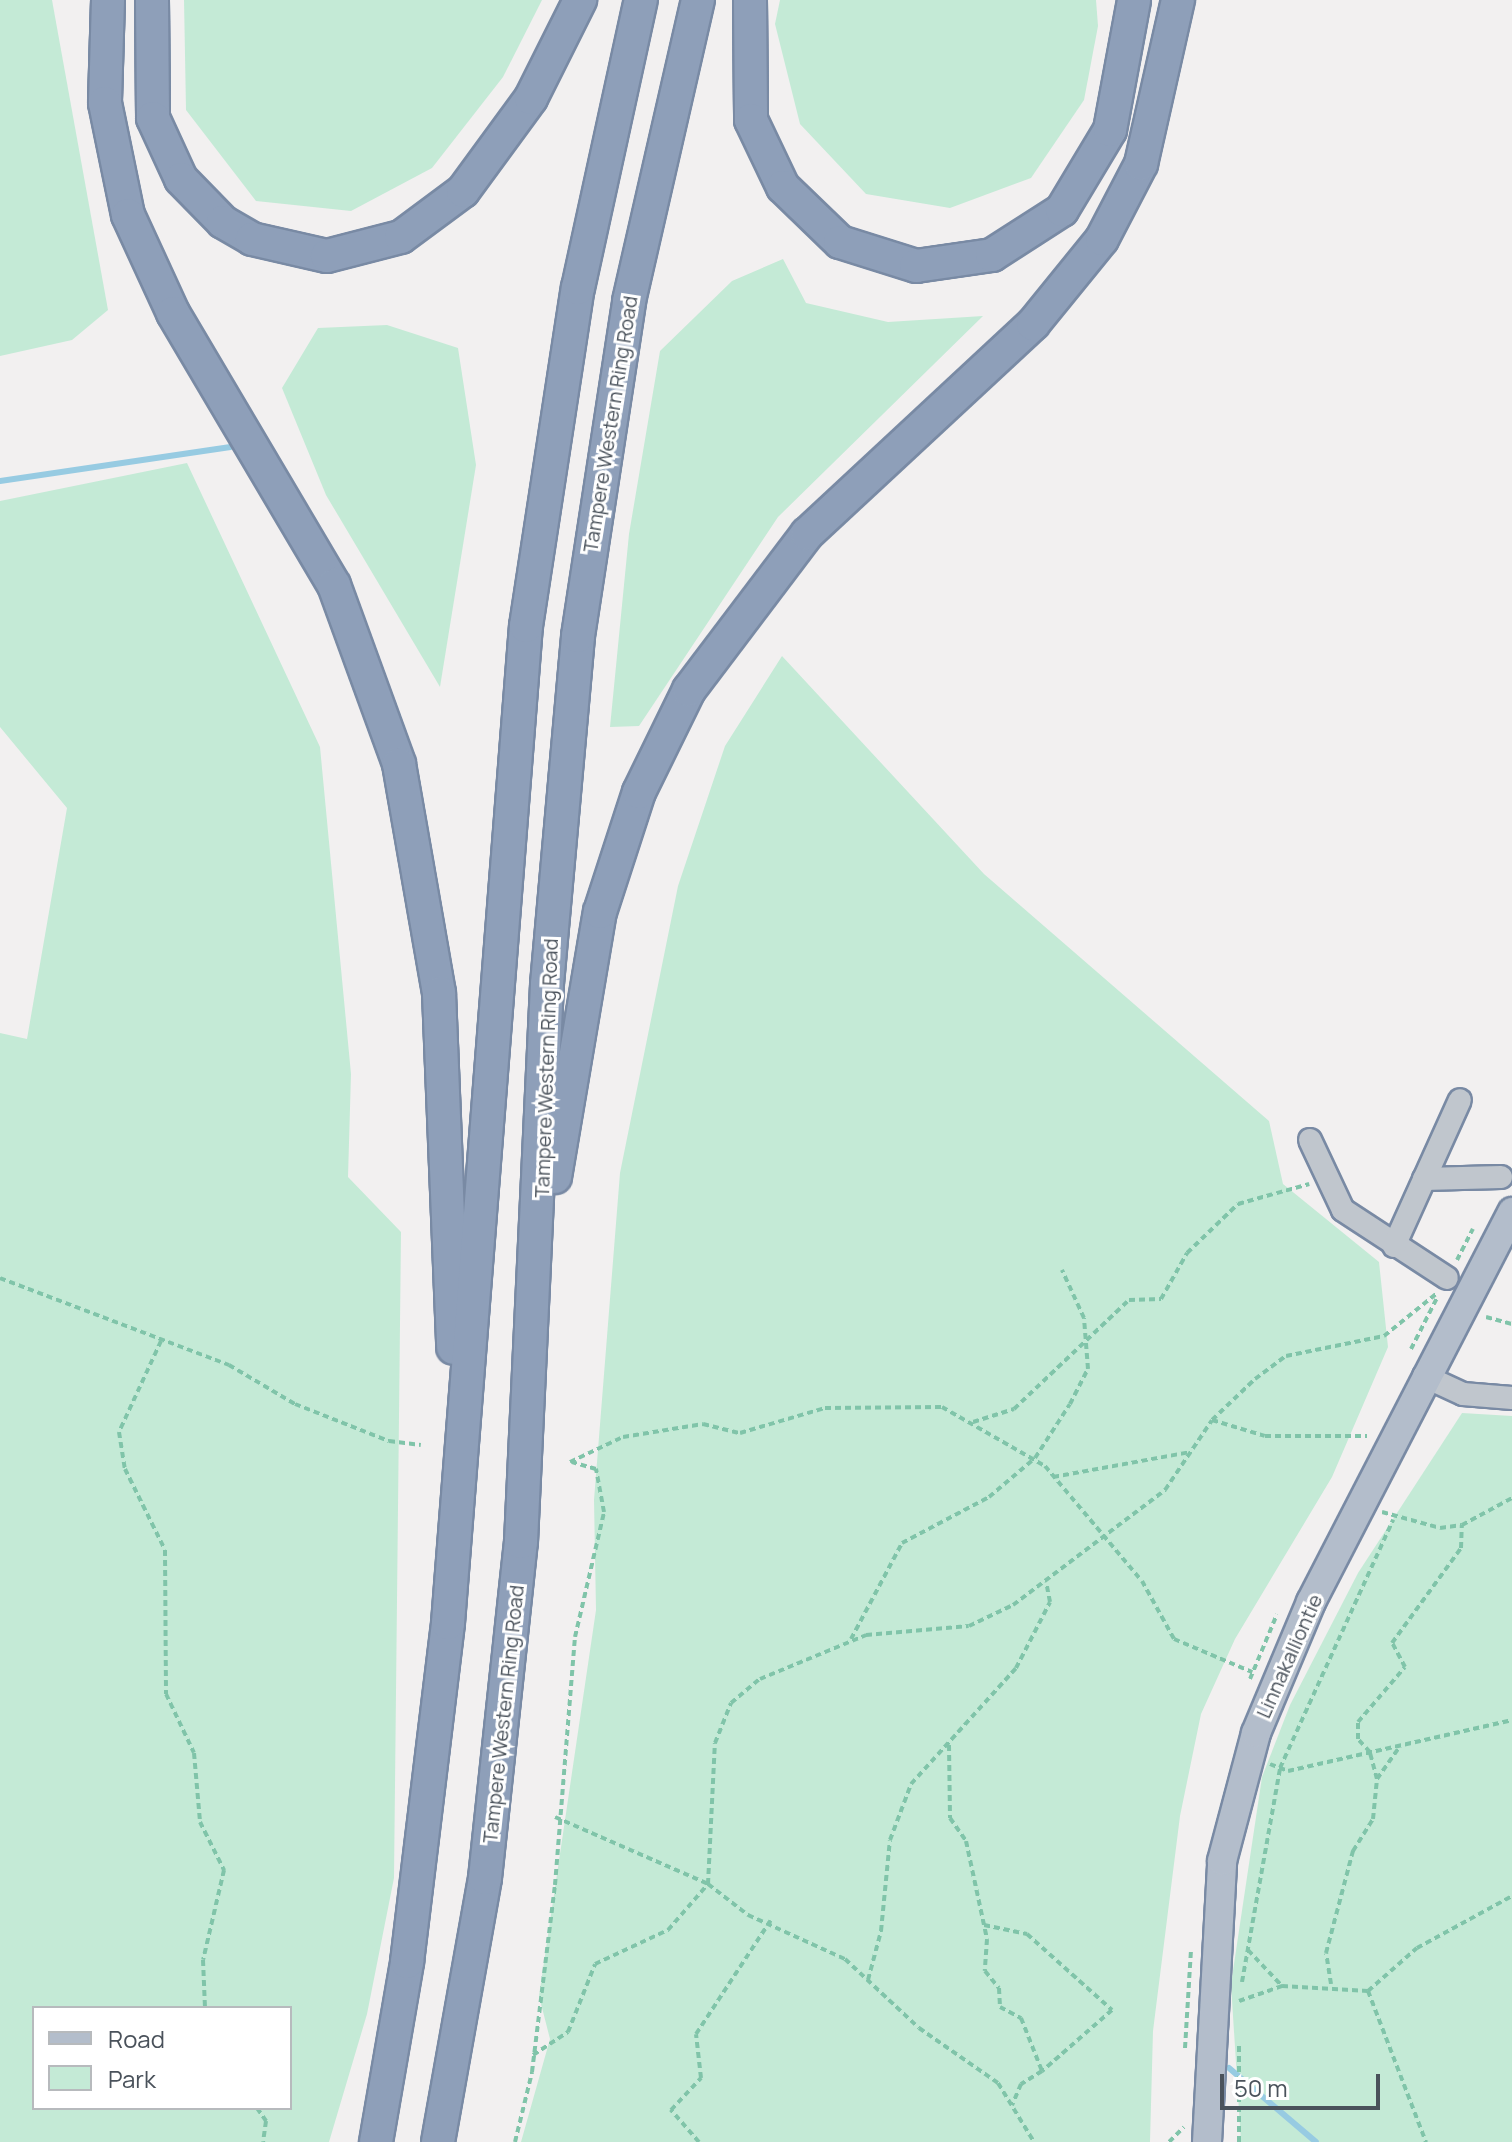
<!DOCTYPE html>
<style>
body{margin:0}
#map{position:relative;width:1512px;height:2142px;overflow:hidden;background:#f2f0f0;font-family:Manrope,sans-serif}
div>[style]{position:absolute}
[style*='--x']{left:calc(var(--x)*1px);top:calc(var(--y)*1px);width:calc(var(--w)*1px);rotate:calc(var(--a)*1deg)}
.green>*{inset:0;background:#c4ead6}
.stream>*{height:6px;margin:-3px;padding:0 3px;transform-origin:3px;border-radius:3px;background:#97cbe2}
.path>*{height:4px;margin-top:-2px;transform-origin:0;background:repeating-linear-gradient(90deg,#80c4a9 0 6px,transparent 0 10px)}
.roads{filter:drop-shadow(2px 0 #798aa4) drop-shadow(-2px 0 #798aa4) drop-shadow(0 2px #798aa4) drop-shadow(0 -2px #798aa4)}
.minor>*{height:22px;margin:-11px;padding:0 11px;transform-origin:11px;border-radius:11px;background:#c0c6cd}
.major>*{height:28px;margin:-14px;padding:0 14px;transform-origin:14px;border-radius:14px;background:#b3bdcb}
.highway>*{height:32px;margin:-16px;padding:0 16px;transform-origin:16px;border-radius:16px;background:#8e9fb9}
span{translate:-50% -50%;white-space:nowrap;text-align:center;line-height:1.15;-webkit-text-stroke:6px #fff;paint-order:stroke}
.street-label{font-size:20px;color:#4a525b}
.legend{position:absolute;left:32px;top:2006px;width:260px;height:104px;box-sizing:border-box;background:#fff;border:2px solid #b7babd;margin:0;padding:10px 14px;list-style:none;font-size:24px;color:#4a525b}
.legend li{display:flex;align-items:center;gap:16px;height:40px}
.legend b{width:40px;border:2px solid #b7babd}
.scale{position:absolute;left:1220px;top:2074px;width:160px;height:36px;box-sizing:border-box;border:4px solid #4a525b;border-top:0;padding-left:10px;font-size:24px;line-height:28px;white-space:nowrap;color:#4a525b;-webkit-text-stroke:6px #fff;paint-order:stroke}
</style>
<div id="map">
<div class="green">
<i style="clip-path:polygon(0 0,52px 0,108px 310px,72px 340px,0 356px)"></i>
<i style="clip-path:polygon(184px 0,542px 0,503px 77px,432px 168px,351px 211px,256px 201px,186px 110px)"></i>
<i style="clip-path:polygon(780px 0,1096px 0,1098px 26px,1084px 100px,1031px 178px,950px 208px,866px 194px,800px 124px,775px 24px)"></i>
<i style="clip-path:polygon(783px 259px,806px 303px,888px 322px,983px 316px,778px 517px,639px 726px,610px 727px,629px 534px,660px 351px,732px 281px)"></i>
<i style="clip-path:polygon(387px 325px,458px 348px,476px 465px,440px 687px,326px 495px,282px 388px,318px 328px)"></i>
<i style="clip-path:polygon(evenodd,187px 463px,320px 747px,351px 1074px,348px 1177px,401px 1232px,394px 1878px,367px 2014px,329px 2142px,0 2142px,0 1033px,27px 1039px,67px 808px,0 727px,0 501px,187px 463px,34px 2008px,290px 2008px,290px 2108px,34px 2108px,34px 2008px)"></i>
<i style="clip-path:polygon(782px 656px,984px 874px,1269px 1121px,1283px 1184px,1379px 1262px,1388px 1347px,1332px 1477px,1235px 1639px,1201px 1714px,1180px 1816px,1153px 2031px,1150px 2142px,521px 2142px,550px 2039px,539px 1996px,596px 1610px,594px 1500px,620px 1173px,678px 886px,725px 746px)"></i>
<i style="clip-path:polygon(1462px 1413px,1512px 1416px,1512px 2142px,1241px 2142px,1231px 1984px,1262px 1777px,1290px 1705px,1358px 1573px)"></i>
</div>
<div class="stream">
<i style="--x:0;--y:481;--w:233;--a:-8.4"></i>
<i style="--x:1229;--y:2068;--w:114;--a:40.4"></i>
</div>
<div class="path">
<i style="--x:1457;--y:1260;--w:35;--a:-63"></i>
<i style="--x:0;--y:1278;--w:245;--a:20.8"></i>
<i style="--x:229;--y:1365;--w:77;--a:30.6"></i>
<i style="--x:295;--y:1404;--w:101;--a:21.5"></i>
<i style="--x:389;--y:1441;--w:32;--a:7"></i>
<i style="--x:1486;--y:1317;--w:27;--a:15"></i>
<i style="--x:161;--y:1341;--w:100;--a:114.8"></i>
<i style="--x:119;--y:1432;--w:37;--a:81"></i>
<i style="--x:125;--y:1469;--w:90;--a:63.7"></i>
<i style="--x:165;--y:1550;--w:144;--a:89.6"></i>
<i style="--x:166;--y:1694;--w:65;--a:64.6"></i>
<i style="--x:194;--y:1753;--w:69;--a:85"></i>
<i style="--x:200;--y:1822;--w:54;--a:63.4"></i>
<i style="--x:224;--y:1870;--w:92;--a:103.1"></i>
<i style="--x:203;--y:1960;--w:48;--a:87.6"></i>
<i style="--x:1411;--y:1349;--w:59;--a:-63"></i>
<i style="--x:1212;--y:1420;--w:55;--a:16.8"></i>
<i style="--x:1265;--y:1436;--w:102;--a:0"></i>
<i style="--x:973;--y:1422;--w:43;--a:-17.6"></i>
<i style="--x:1014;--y:1409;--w:158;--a:-43.5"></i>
<i style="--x:1129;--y:1300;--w:32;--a:-2"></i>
<i style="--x:1161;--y:1299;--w:53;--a:-60.5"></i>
<i style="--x:1187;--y:1253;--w:71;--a:-43.9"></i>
<i style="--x:1238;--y:1204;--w:74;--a:-15.7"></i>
<i style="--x:570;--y:1462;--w:59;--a:-25.3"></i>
<i style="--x:623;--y:1437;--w:81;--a:-9.2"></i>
<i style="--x:703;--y:1424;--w:38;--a:14"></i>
<i style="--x:740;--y:1433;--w:89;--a:-16.4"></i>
<i style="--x:825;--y:1408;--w:117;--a:-0.5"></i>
<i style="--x:942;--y:1407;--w:119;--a:29.8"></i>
<i style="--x:1045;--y:1466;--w:150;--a:49.9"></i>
<i style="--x:1142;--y:1581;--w:66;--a:61.1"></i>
<i style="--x:1174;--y:1639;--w:85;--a:22.9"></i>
<i style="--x:1053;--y:1477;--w:139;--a:-10.3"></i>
<i style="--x:1382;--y:1512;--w:60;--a:15.4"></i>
<i style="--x:1440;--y:1528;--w:22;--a:-8"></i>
<i style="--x:1462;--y:1525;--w:57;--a:-28.4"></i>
<i style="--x:851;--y:1639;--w:109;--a:-62"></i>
<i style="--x:902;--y:1543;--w:98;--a:-27.9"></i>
<i style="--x:989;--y:1497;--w:60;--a:-40.3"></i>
<i style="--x:1035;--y:1458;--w:64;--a:-57.1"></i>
<i style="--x:1070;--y:1404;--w:39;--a:-63"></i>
<i style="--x:1088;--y:1369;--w:51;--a:-94.5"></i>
<i style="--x:1084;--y:1318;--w:53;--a:-114.6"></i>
<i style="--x:1250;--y:1679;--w:70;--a:-67.4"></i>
<i style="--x:949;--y:1745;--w:73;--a:89.2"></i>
<i style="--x:950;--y:1818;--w:28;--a:55"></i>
<i style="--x:966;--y:1841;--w:100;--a:77.9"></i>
<i style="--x:987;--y:1939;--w:32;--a:94"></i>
<i style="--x:985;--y:1971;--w:22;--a:51"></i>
<i style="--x:999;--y:1988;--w:19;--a:87"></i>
<i style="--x:1000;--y:2007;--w:24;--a:28"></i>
<i style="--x:1021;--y:2018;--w:57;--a:68.4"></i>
<i style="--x:1042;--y:2071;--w:25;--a:148"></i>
<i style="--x:1021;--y:2084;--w:23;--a:113"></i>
<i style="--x:1270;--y:1764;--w:19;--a:21"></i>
<i style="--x:1288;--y:1771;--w:230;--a:-12.8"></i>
<i style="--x:1377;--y:1779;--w:38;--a:-55"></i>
<i style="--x:555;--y:1817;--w:167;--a:23.6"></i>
<i style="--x:708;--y:1884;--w:51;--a:37.8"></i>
<i style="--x:748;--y:1915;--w:107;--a:24.4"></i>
<i style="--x:845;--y:1959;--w:101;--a:43"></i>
<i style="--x:919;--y:2028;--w:96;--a:34.8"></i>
<i style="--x:998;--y:2083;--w:69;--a:58.6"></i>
<i style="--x:984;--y:1925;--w:44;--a:11.8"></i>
<i style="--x:1027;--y:1934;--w:114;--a:41.8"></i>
<i style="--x:1112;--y:2010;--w:93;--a:138.9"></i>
<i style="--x:1248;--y:1950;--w:50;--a:46.6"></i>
<i style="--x:868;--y:1980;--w:51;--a:-75.1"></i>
<i style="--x:881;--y:1931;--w:91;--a:-84.4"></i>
<i style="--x:890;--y:1840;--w:60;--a:-69.4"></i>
<i style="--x:911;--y:1784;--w:156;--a:-47.8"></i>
<i style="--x:1016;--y:1668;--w:74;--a:-62.7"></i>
<i style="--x:1050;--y:1602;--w:20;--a:-101"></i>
<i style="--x:1242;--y:1982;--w:217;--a:-79.9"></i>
<i style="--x:1280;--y:1768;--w:273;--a:-65.5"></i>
<i style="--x:1331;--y:1984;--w:31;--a:-99"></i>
<i style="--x:1326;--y:1953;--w:106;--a:-75.2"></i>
<i style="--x:1353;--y:1851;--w:38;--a:-58"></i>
<i style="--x:1373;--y:1819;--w:40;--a:-84.3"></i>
<i style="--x:1377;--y:1779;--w:28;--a:-105"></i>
<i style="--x:1370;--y:1752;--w:18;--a:-133"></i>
<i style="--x:1358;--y:1739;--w:17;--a:-90"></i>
<i style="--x:1358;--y:1722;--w:72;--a:-49.5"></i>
<i style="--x:1405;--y:1667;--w:27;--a:-118"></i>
<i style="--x:1392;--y:1643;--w:117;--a:-54"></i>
<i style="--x:1461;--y:1548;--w:23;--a:-88"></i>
<i style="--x:1368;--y:1991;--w:162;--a:69"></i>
<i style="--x:1239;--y:2001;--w:46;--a:-19.2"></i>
<i style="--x:1282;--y:1986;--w:86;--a:3.3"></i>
<i style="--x:1368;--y:1991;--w:65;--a:-41.3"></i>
<i style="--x:1417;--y:1948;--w:108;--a:-28.7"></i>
<i style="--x:1239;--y:2046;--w:96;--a:90"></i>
<i style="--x:1185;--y:2048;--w:99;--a:-86.5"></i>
<i style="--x:533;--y:2055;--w:42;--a:-33.3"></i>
<i style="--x:568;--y:2032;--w:73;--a:-68.3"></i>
<i style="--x:595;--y:1964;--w:81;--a:-25"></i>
<i style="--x:668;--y:1930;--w:61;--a:-49"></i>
<i style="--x:708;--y:1884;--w:141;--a:-87.2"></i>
<i style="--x:715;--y:1743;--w:43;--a:-68.2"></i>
<i style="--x:731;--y:1703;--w:38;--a:-40"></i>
<i style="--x:760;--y:1679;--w:115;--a:-22.5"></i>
<i style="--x:866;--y:1635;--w:103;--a:-5"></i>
<i style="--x:969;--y:1626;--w:49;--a:-25.5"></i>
<i style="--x:1013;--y:1605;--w:191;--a:-37.1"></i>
<i style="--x:1165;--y:1490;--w:84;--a:-56.1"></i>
<i style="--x:1212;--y:1420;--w:59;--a:-43.6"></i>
<i style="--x:1255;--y:1379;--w:39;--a:-37"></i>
<i style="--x:1286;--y:1356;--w:100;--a:-11.5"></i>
<i style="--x:1384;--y:1336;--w:67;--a:-38.9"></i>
<i style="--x:257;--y:2108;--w:16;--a:55"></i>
<i style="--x:266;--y:2121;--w:21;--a:98"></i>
<i style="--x:515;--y:2142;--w:72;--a:-76.3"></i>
<i style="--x:532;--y:2072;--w:188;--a:-83"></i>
<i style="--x:555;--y:1885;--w:249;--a:-85.4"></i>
<i style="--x:575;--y:1637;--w:128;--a:-76.9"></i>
<i style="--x:604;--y:1512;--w:44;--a:-100.5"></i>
<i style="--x:596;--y:1469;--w:25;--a:-164"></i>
<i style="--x:699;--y:2142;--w:43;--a:-131.2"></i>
<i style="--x:671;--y:2110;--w:44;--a:-46.8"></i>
<i style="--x:701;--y:2078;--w:44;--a:-96.5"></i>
<i style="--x:696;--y:2034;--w:136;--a:-56.7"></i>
<i style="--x:1169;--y:2142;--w:21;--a:-45"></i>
</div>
<div class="roads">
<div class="minor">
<i style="--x:1310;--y:1140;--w:77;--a:64.8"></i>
<i style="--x:1343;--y:1210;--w:124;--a:33.2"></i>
<i style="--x:1424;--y:1179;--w:77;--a:-1.5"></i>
<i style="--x:1394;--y:1246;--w:160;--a:-65.7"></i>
<i style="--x:1424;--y:1376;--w:43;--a:24.8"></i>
<i style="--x:1463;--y:1394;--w:49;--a:4.7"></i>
</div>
<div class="major">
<i style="--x:1207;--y:2142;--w:281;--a:-86.9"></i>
<i style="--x:1222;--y:1861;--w:132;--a:-75.1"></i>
<i style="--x:1256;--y:1733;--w:142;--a:-67.2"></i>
<i style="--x:1311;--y:1602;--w:439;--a:-62.7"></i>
</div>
<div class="highway">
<i style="--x:108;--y:0;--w:103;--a:91.7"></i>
<i style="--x:105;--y:103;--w:114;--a:78.4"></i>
<i style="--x:128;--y:215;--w:108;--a:65.3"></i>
<i style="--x:173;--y:313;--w:316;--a:59.4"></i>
<i style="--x:334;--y:585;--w:190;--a:70"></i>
<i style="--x:399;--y:764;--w:232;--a:80.1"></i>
<i style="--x:439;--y:993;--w:355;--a:87.7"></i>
<i style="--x:152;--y:0;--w:118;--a:89.5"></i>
<i style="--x:153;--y:118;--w:67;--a:65.3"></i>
<i style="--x:181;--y:179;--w:60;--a:45.7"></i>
<i style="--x:223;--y:222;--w:34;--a:30"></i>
<i style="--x:252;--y:239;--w:77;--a:12.8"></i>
<i style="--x:327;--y:256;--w:76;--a:-14.4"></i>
<i style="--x:401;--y:237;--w:77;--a:-36.6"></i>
<i style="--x:463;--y:191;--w:115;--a:-53.8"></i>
<i style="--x:531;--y:98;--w:110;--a:-63.4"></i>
<i style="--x:750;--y:0;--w:120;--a:89.5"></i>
<i style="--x:751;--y:120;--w:74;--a:64.5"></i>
<i style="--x:783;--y:187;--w:79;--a:44"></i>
<i style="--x:840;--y:242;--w:80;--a:17.5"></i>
<i style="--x:916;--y:266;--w:77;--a:-8.2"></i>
<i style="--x:992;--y:255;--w:83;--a:-32.7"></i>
<i style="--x:1062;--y:210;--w:93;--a:-59"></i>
<i style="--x:1110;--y:130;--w:132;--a:-79.5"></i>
<i style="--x:555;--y:1177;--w:269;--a:-80.4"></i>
<i style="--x:600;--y:912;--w:126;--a:-72"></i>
<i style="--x:639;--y:792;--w:114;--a:-63.9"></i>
<i style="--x:689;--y:690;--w:196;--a:-52.9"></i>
<i style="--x:807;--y:534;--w:309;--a:-42.9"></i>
<i style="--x:1033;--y:324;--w:109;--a:-50.9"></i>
<i style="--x:1102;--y:239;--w:85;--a:-62.5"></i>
<i style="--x:1141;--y:164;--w:168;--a:-77.3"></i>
<i style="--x:376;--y:2142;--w:183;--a:-80.2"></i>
<i style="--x:407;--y:1962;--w:341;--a:-83.1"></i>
<i style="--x:448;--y:1623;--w:1000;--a:-85.53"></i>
<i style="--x:526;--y:626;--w:342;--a:-81.3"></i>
<i style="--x:578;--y:288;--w:295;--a:-77.7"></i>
<i style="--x:438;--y:2142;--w:268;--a:-79.9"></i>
<i style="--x:485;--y:1878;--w:338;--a:-83.9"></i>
<i style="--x:521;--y:1542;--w:559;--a:-87.33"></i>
<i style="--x:547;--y:984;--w:349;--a:-84.9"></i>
<i style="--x:578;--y:636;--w:339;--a:-81.3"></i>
<i style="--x:629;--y:301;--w:309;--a:-77.1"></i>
</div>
</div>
<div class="street-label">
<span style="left:610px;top:424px;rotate:-81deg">Tampere Western Ring Road</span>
<span style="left:546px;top:1068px;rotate:-88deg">Tampere Western Ring Road</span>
<span style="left:1289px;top:1656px;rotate:-66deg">Linnakalliontie</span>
<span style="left:503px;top:1714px;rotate:-84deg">Tampere Western Ring Road</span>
</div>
<ul class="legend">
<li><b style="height:10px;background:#b3bdcb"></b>Road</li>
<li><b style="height:22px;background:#c4ead6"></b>Park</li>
</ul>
<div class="scale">50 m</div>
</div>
